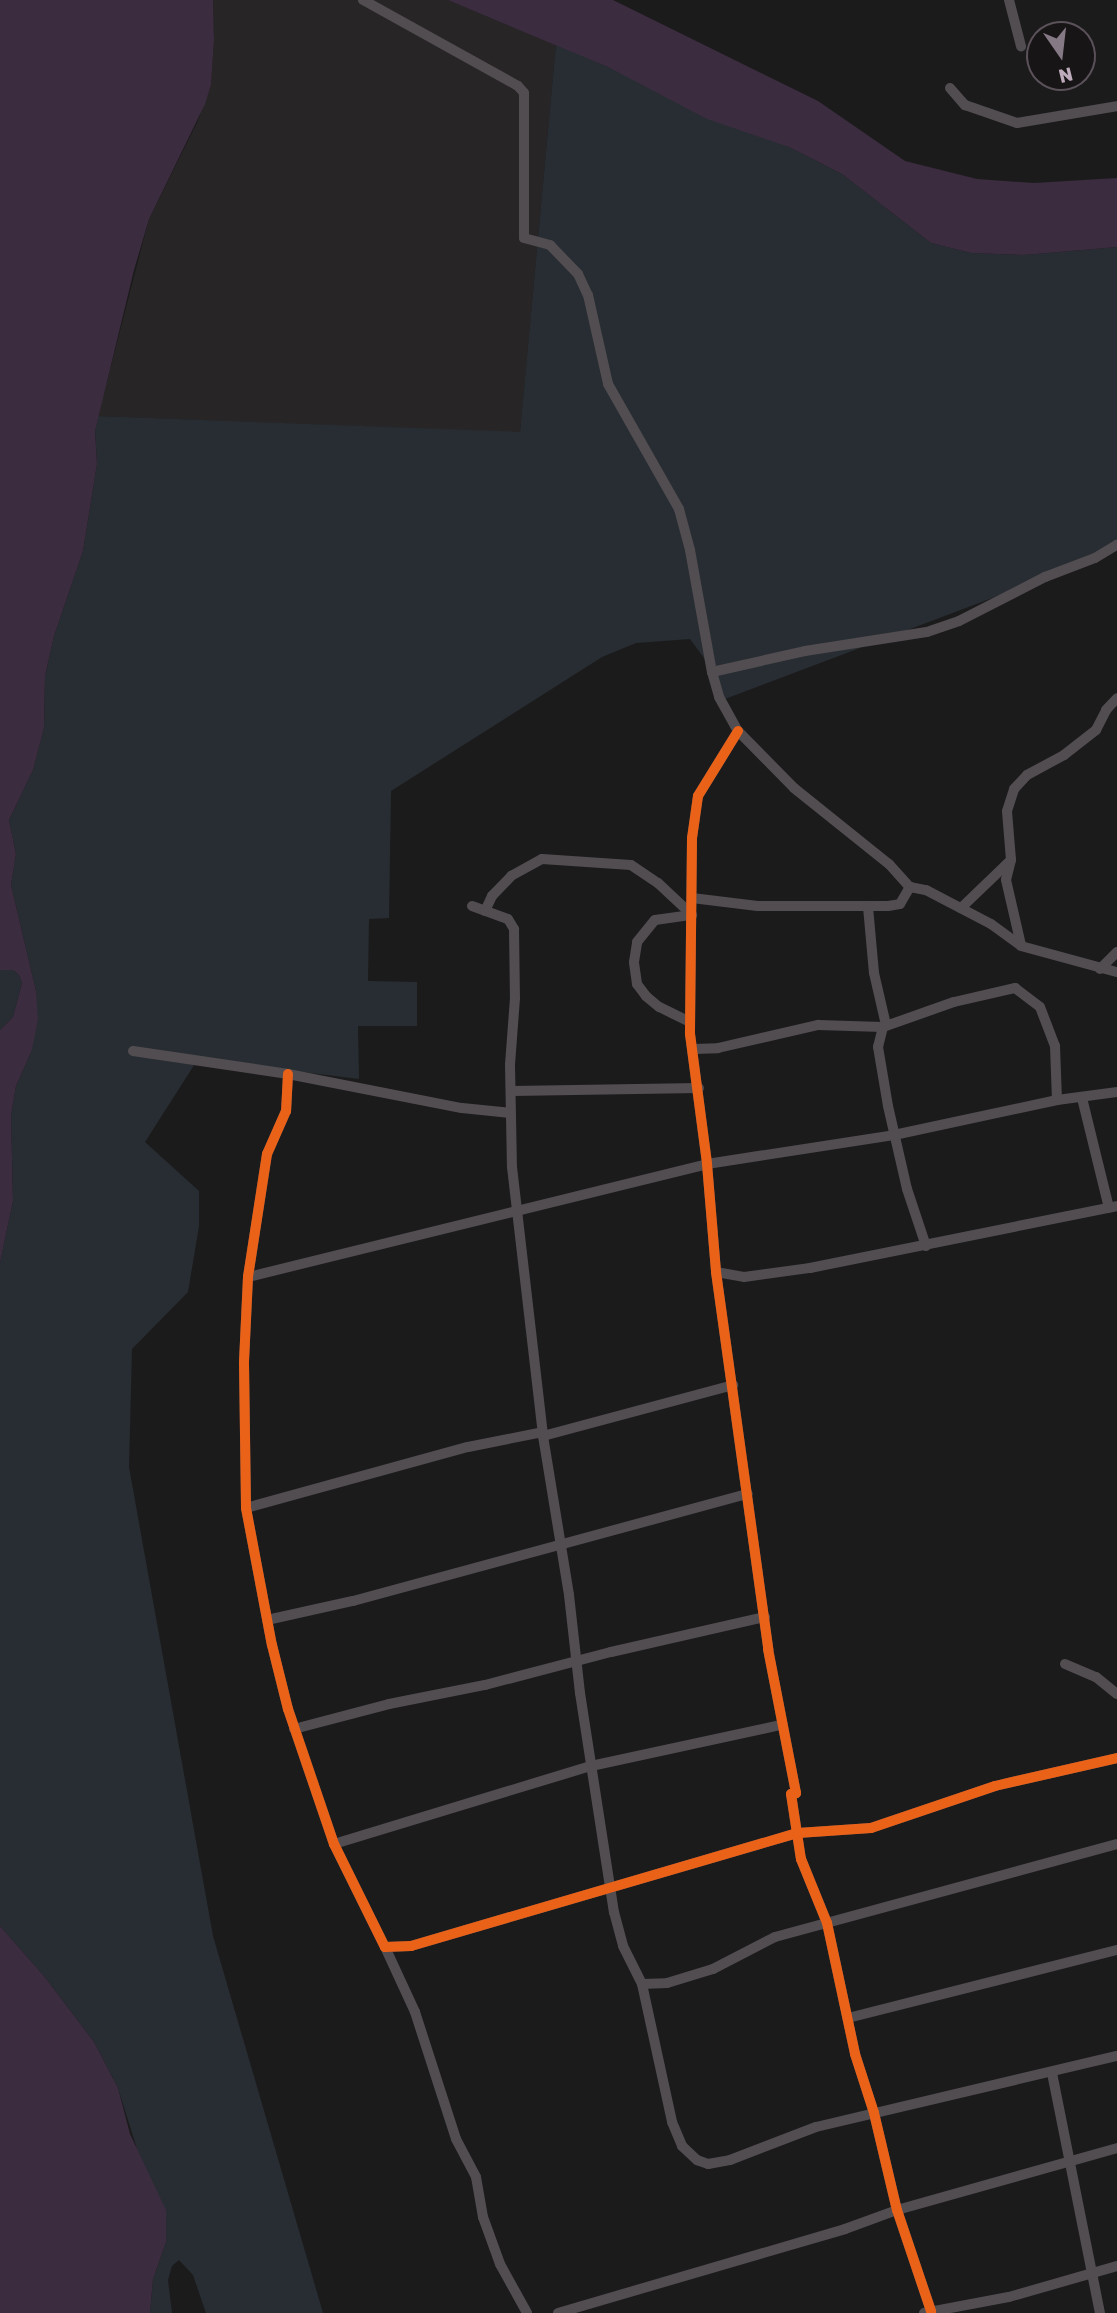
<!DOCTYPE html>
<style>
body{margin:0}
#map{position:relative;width:1117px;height:2313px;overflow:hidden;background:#1c1b1c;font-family:Rubik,sans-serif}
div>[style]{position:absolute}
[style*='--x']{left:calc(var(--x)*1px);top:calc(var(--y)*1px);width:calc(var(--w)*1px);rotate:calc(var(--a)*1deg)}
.built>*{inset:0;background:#282527}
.green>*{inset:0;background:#272d32}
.water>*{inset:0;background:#3b2c3f}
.minor>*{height:10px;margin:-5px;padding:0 5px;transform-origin:5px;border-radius:5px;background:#524d51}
.cycleway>*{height:10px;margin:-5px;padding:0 5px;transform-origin:5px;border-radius:5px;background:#ea6118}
span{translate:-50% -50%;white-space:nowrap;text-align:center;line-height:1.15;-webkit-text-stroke:5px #181517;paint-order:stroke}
.north{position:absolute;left:1026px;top:21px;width:70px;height:70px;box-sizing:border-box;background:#181517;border:2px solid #5a5159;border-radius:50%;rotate:166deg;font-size:19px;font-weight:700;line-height:28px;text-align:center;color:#beacbd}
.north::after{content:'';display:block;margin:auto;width:24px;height:32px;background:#857985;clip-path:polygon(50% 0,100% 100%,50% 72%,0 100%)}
</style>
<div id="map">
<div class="built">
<i style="clip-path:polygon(213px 0,448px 0,556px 44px,520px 433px,98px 416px,149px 219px,197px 123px,211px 85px,214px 40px)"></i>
</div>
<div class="green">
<i style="clip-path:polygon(556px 44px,789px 147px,842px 174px,931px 243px,971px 253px,1024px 255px,1117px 247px,1117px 551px,717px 702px,704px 658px,690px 639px,636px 643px,602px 657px,391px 791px,389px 918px,369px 919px,368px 981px,417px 982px,417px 1026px,358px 1026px,359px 1079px,198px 1059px,145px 1142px,199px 1191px,199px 1226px,188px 1292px,132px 1349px,129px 1467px,213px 1936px,323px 2313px,206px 2313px,193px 2275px,179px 2260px,172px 2266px,168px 2280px,172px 2313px,150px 2313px,153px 2279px,166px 2242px,118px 2088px,94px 2042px,44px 1976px,0 1926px,0 1263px,13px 1201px,11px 1115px,16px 1086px,32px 1050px,36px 991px,11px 885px,16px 854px,9px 820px,33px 770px,44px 728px,45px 676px,54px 636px,83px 551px,97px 464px,95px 431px,98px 416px,520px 432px)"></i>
<i style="clip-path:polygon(0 970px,13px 970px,19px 975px,22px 983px,13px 1017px,0 1030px)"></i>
</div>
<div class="water">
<i style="clip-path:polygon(0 0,213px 0,214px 40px,211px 85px,205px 104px,149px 219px,134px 270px,95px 431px,97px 464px,83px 551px,54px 636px,45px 676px,44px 728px,33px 770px,9px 820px,16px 854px,11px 885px,36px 991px,38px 1019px,32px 1050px,16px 1086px,11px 1115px,13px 1201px,0 1263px,0 1030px,13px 1017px,22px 983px,19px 975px,13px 970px,0 970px)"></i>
<i style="clip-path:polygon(448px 0,613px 0,818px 101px,905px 161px,977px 179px,1034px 183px,1117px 178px,1117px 247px,1024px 255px,971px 253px,931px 243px,842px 174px,789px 147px,707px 119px,608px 67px)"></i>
<i style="clip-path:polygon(0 1926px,44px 1976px,94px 2042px,118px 2088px,130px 2134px,166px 2210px,166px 2242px,153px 2279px,150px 2313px,0 2313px)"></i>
</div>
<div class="minor">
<i style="--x:363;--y:0;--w:177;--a:29"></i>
<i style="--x:518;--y:86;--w:9;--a:49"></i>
<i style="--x:524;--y:93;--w:145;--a:90"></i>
<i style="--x:524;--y:238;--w:27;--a:15"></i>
<i style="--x:550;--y:245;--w:40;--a:46"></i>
<i style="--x:578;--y:274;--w:23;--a:65"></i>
<i style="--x:588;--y:295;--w:91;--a:77.3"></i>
<i style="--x:608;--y:384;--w:144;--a:60.4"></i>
<i style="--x:679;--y:509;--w:42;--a:75"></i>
<i style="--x:690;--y:550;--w:124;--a:79.8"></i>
<i style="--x:712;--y:672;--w:26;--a:74"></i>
<i style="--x:719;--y:697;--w:39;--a:61"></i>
<i style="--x:738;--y:731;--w:80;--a:45.5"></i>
<i style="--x:794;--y:788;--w:122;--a:38.7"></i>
<i style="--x:889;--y:864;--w:31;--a:48"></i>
<i style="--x:910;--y:887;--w:16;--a:11"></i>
<i style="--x:926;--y:890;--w:73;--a:27.6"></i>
<i style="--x:991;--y:924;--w:37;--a:36"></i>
<i style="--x:1021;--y:946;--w:99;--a:15.2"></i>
<i style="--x:1009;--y:0;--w:48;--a:75.4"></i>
<i style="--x:950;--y:88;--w:23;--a:49"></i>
<i style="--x:965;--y:105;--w:55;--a:19.1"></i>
<i style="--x:1017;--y:123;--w:101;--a:-9.6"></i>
<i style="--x:712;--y:672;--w:95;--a:-12.7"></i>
<i style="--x:805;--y:651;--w:123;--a:-8.9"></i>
<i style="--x:927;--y:632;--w:34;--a:-19"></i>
<i style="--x:959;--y:621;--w:97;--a:-27.1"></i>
<i style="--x:1045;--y:577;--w:53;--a:-20.8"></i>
<i style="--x:1095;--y:558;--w:26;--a:-31"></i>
<i style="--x:738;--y:731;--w:76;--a:121.6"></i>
<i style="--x:698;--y:796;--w:42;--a:98.1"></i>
<i style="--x:692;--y:838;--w:196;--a:90.6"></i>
<i style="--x:690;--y:1034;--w:131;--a:82.5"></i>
<i style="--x:707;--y:1164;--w:108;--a:85.2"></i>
<i style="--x:716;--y:1272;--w:381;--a:82.1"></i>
<i style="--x:768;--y:1649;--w:147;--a:79"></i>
<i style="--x:796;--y:1793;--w:5;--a:169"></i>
<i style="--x:791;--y:1794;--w:66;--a:81.3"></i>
<i style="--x:801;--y:1859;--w:69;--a:67.9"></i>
<i style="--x:827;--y:1923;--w:134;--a:77.9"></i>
<i style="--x:855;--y:2054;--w:62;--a:72.1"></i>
<i style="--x:874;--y:2113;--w:100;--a:76.7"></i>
<i style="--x:897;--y:2210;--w:107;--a:71.4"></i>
<i style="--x:692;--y:898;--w:66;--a:6.9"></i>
<i style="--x:758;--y:906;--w:130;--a:0"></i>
<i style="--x:888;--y:906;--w:12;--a:-9"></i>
<i style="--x:900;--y:904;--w:20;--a:-60"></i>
<i style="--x:472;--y:906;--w:38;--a:20"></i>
<i style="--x:508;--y:919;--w:12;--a:59"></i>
<i style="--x:514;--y:929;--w:69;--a:89.2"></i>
<i style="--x:515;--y:998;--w:67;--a:94.3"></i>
<i style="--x:510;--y:1065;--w:102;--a:88.9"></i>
<i style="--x:512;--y:1167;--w:271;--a:83.4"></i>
<i style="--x:543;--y:1436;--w:161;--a:80.7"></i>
<i style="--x:569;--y:1595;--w:99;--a:83.6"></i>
<i style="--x:580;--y:1693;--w:222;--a:81.2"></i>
<i style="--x:614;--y:1912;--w:35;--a:75"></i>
<i style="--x:623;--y:1946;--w:42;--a:63.4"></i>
<i style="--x:642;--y:1984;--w:25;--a:-2"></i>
<i style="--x:667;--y:1983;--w:48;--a:-16.9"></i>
<i style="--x:713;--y:1969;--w:70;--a:-27.3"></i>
<i style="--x:775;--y:1937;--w:354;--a:-15.2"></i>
<i style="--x:868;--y:907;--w:66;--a:84.8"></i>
<i style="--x:874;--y:973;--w:53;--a:77"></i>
<i style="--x:961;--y:908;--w:68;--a:-43.8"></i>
<i style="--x:485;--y:911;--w:17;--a:-65"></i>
<i style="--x:492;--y:896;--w:28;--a:-46"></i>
<i style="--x:511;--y:876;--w:35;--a:-29"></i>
<i style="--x:542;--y:859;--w:89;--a:3.9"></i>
<i style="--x:631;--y:865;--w:32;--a:34"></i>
<i style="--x:658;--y:883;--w:47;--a:43.3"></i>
<i style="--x:1021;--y:945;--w:67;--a:-103"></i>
<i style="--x:1006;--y:880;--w:21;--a:-76"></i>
<i style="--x:1011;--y:860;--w:49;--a:-94.7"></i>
<i style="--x:1007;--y:811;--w:23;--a:-72"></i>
<i style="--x:1014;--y:789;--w:19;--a:-47"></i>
<i style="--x:1027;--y:775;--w:42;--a:-28.4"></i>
<i style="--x:1064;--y:755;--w:41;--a:-38"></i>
<i style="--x:1096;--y:730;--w:22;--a:-63"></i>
<i style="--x:1106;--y:710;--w:16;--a:-47"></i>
<i style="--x:1100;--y:969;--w:24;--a:-45"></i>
<i style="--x:690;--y:1022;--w:34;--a:-154"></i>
<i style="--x:659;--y:1007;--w:17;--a:-140"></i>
<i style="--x:646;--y:996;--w:15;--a:-127"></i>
<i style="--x:637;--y:984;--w:22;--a:-98"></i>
<i style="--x:634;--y:962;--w:20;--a:-81"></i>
<i style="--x:637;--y:942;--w:28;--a:-51"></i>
<i style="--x:655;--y:920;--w:37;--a:-8"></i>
<i style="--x:694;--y:1049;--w:24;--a:-2"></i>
<i style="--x:718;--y:1048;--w:103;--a:-13"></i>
<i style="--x:818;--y:1025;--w:65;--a:1.8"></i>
<i style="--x:133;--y:1051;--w:157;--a:8.4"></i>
<i style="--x:288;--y:1074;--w:177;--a:11.1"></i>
<i style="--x:462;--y:1108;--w:49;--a:5.8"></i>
<i style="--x:288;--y:1074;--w:37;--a:93"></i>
<i style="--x:286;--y:1111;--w:47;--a:113.8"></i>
<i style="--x:267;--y:1154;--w:124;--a:98.8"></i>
<i style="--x:248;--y:1277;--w:86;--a:92.7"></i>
<i style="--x:244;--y:1363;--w:145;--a:89.2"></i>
<i style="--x:246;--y:1508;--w:139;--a:79.3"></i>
<i style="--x:272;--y:1645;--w:66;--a:76"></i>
<i style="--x:288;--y:1709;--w:143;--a:71.2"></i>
<i style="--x:334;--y:1844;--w:115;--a:63.7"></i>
<i style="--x:385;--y:1947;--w:26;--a:-2"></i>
<i style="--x:411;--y:1946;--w:403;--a:-16.3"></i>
<i style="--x:798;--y:1833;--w:73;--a:-3.9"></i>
<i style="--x:871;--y:1828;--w:131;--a:-18.7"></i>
<i style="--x:995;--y:1786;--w:125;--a:-12.9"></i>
<i style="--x:512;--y:1091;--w:187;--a:-0.9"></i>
<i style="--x:1082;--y:1098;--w:113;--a:76.2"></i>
<i style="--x:926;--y:1246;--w:60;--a:-108.4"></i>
<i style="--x:907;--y:1189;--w:85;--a:-102.9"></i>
<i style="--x:888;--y:1106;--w:60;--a:-99.6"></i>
<i style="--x:878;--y:1047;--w:21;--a:-76"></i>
<i style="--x:883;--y:1027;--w:75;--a:-19.4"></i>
<i style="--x:954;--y:1002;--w:63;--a:-12.9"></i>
<i style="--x:1015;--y:988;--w:31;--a:37"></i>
<i style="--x:1040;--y:1007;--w:42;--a:69"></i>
<i style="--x:1055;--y:1046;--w:54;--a:87.9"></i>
<i style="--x:716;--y:1272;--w:28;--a:10"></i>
<i style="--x:744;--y:1277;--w:67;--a:-7.8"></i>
<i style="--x:810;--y:1268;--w:313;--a:-11.4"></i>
<i style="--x:248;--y:1277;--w:473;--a:-13.8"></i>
<i style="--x:707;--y:1164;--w:189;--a:-8.8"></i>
<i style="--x:894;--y:1135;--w:167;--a:-12.1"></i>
<i style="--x:1057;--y:1100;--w:61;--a:-7.6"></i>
<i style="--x:543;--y:1436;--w:197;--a:-15"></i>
<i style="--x:246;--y:1508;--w:230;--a:-15.4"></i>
<i style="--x:468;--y:1447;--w:76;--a:-11.3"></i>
<i style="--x:267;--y:1620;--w:88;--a:-12.5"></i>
<i style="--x:353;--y:1601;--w:409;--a:-15.2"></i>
<i style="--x:1065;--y:1664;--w:34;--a:23"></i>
<i style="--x:1096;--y:1677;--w:27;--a:39"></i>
<i style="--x:294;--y:1729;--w:98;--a:-14.7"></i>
<i style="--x:389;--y:1704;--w:98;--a:-11.2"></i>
<i style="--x:485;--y:1685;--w:130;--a:-14.7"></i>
<i style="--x:611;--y:1652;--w:158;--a:-12.8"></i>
<i style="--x:334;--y:1844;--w:269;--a:-16.9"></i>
<i style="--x:591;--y:1766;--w:193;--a:-12.2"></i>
<i style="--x:385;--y:1947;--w:72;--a:65.2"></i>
<i style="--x:415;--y:2012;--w:133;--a:72.1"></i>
<i style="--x:456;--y:2139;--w:43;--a:62.2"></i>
<i style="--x:476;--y:2177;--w:41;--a:80.1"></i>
<i style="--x:483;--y:2217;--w:50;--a:70.1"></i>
<i style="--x:500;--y:2264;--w:56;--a:61.1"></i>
<i style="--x:642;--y:1984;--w:141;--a:77.7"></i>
<i style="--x:672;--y:2122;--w:26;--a:67"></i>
<i style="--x:682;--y:2146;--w:21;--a:43"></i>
<i style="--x:697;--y:2160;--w:12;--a:20"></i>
<i style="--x:708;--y:2164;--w:22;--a:-10"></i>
<i style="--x:730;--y:2160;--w:92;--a:-21"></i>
<i style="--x:816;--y:2127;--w:309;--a:-13.3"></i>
<i style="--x:848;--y:2018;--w:277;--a:-14.2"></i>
<i style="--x:1052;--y:2073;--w:245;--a:78.7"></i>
<i style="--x:558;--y:2313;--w:299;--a:-16.3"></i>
<i style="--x:845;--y:2229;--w:55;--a:-20.1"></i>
<i style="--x:897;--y:2210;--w:229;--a:-15.7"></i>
<i style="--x:924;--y:2313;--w:86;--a:-10.7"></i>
<i style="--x:1009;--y:2297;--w:112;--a:-16"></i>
</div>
<div class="cycleway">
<i style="--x:738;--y:731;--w:76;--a:121.6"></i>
<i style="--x:698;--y:796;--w:42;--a:98.1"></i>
<i style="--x:692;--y:838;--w:196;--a:90.6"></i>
<i style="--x:690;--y:1034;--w:131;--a:82.5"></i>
<i style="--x:707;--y:1164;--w:108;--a:85.2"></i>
<i style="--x:716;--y:1272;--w:381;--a:82.1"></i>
<i style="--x:768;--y:1649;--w:147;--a:79"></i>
<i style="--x:796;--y:1793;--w:5;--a:169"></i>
<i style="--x:791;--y:1794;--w:66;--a:81.3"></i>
<i style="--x:801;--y:1859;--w:69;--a:67.9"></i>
<i style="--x:827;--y:1923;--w:134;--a:77.9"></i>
<i style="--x:855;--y:2054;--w:62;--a:72.1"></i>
<i style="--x:874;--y:2113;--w:100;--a:76.7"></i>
<i style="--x:897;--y:2210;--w:107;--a:71.4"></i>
<i style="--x:288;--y:1074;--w:37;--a:93"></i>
<i style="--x:286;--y:1111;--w:47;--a:113.8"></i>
<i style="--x:267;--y:1154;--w:124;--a:98.8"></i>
<i style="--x:248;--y:1277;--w:86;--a:92.7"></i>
<i style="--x:244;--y:1363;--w:145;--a:89.2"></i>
<i style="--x:246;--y:1508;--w:139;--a:79.3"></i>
<i style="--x:272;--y:1645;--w:66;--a:76"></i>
<i style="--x:288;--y:1709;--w:143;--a:71.2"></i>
<i style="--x:334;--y:1844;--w:115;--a:63.7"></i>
<i style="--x:385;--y:1947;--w:26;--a:-2"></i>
<i style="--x:411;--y:1946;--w:403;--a:-16.3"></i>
<i style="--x:798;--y:1833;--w:73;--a:-3.9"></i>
<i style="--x:871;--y:1828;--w:131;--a:-18.7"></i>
<i style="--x:995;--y:1786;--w:125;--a:-12.9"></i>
</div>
<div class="north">N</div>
</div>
